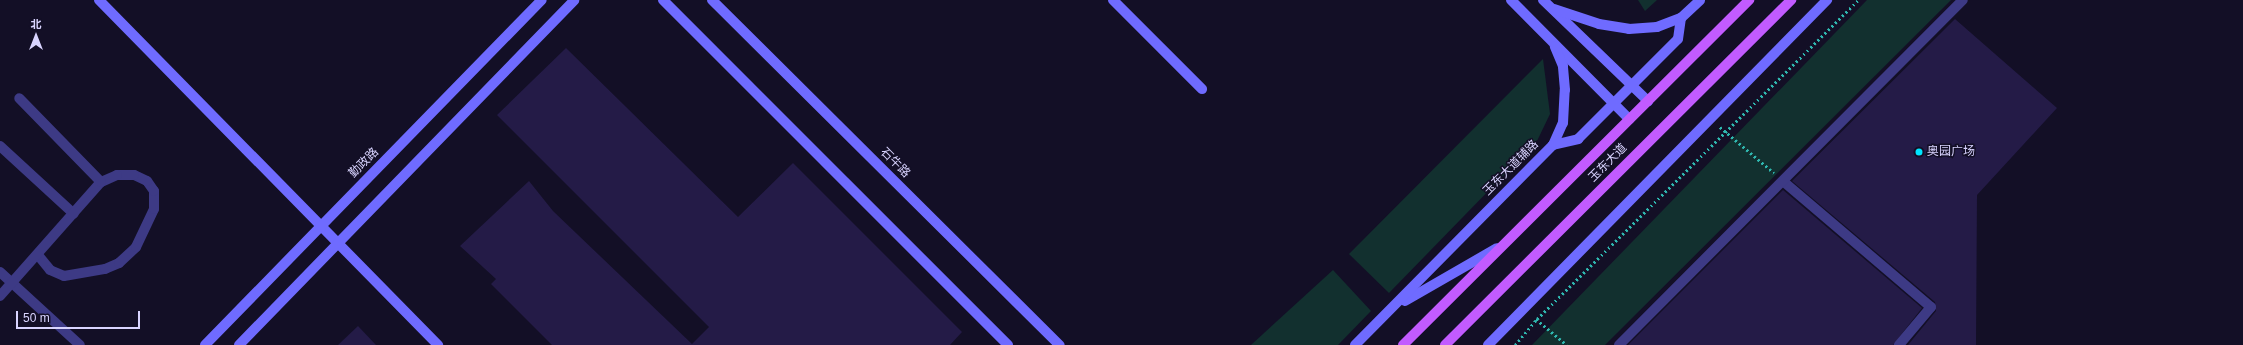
<!DOCTYPE html>
<meta charset="utf-8">
<style>
body{margin:0}
#map{position:relative;width:2243px;height:345px;overflow:hidden;background:#130f26;font-family:Arial,"Noto Sans SC",sans-serif}
div>[style]{position:absolute}
[style*='--x']{left:calc(var(--x)*1px);top:calc(var(--y)*1px);width:calc(var(--w)*1px);rotate:calc(var(--a)*1deg)}
.green>*{inset:0;background:#12302f}
.building>*{inset:0;background:#241b47}
.path>*{height:2.5px;margin-top:-1.25px;transform-origin:0;background:repeating-linear-gradient(90deg,#2fb8b0 0 2px,transparent 0 5px)}
.lane>*{height:10px;margin:-5px;padding:0 5px;transform-origin:5px;border-radius:5px;background:#3d3a85}
.street>*{height:10px;margin:-5px;padding:0 5px;transform-origin:5px;border-radius:5px;background:#3d3a85}
.secondary>*{height:10px;margin:-5px;padding:0 5px;transform-origin:5px;border-radius:5px;background:#6f6bff}
.primary>*{height:10px;margin:-5px;padding:0 5px;transform-origin:5px;border-radius:5px;background:#c25bff}
.dots>*{width:11px;height:11px;translate:-50% -50%;box-sizing:border-box;border:2px solid #130f26;border-radius:50%}
span{translate:-50% -50%;white-space:nowrap;text-align:center;line-height:1.15;-webkit-text-stroke:3px #130f26;paint-order:stroke}
.poi-label{font-size:12px;color:#d9d4ff}
.left{translate:0 -50%;text-align:left}
.street-label{font-size:12px;color:#d9d4ff}
.north{position:absolute;left:16px;top:16px;width:40px;height:40px;-webkit-text-stroke:3px #130f26;paint-order:stroke;rotate:0deg;font-size:11px;font-weight:700;line-height:16px;text-align:center;color:#d9d4ff}
.north::after{content:'';display:block;margin:auto;width:14px;height:18px;background:#d9d4ff;clip-path:polygon(50% 0,100% 100%,50% 72%,0 100%)}
.scale{position:absolute;left:16px;top:311px;width:124px;height:18px;box-sizing:border-box;border:2px solid #d9d4ff;border-top:0;padding-left:5px;font-size:12px;line-height:14px;white-space:nowrap;color:#d9d4ff;-webkit-text-stroke:3px #130f26;paint-order:stroke}
</style>
<div id="map">
<div class="green">
<i style="clip-path:polygon(1638px 0,1657px 0,1645px 11px)"></i>
<i style="clip-path:polygon(1867px 0,1951px 0,1605px 345px,1532px 345px)"></i>
<i style="clip-path:polygon(1543px 59px,1550px 114px,1537px 141px,1389px 293px,1349px 254px)"></i>
<i style="clip-path:polygon(1333px 270px,1371px 311px,1338px 345px,1251px 345px)"></i>
</div>
<div class="building">
<i style="clip-path:polygon(1955px 19px,2057px 108px,1977px 195px,1976px 345px,1908px 345px,1936px 311px,1935px 302px,1792px 181px)"></i>
<i style="clip-path:polygon(566px 48px,738px 217px,793px 163px,962px 332px,950px 345px,552px 345px,491px 284px,496px 279px,460px 246px,529px 181px,553px 211px,692px 344px,709px 327px,497px 115px)"></i>
<i style="clip-path:polygon(1783px 190px,1922px 308px,1893px 345px,1628px 345px)"></i>
<i style="clip-path:polygon(358px 326px,376px 345px,338px 345px)"></i>
</div>
<div class="path">
<i style="--x:1720;--y:127;--w:71;--a:40.4"></i>
<i style="--x:1536;--y:319;--w:40;--a:40"></i>
<i style="--x:1515;--y:345;--w:34;--a:-50"></i>
<i style="--x:1537;--y:319;--w:453;--a:-44.8"></i>
</div>
<div class="lane">
<i style="--x:0;--y:146;--w:100;--a:42.6"></i>
<i style="--x:38;--y:255;--w:19;--a:51"></i>
<i style="--x:50;--y:270;--w:15;--a:23"></i>
<i style="--x:64;--y:276;--w:42;--a:-9.7"></i>
<i style="--x:105;--y:269;--w:15;--a:-23"></i>
<i style="--x:119;--y:263;--w:23;--a:-43"></i>
<i style="--x:136;--y:247;--w:42;--a:-64.7"></i>
<i style="--x:154;--y:209;--w:18;--a:-90"></i>
<i style="--x:154;--y:191;--w:12;--a:-125"></i>
<i style="--x:147;--y:181;--w:14;--a:-155"></i>
<i style="--x:134;--y:175;--w:17;--a:180"></i>
<i style="--x:117;--y:175;--w:17;--a:156"></i>
<i style="--x:0;--y:272;--w:108;--a:42.4"></i>
<i style="--x:0;--y:296;--w:152;--a:-48.5"></i>
<i style="--x:101;--y:182;--w:117;--a:-134.3"></i>
</div>
<div class="street">
<i style="--x:1784;--y:182;--w:193;--a:40.4"></i>
<i style="--x:1931;--y:307;--w:50;--a:130.1"></i>
<i style="--x:1619;--y:345;--w:487;--a:-45.1"></i>
</div>
<div class="secondary">
<i style="--x:99;--y:0;--w:484;--a:45.5"></i>
<i style="--x:663;--y:0;--w:488;--a:45"></i>
<i style="--x:712;--y:0;--w:490;--a:44.8"></i>
<i style="--x:1113;--y:0;--w:126;--a:45"></i>
<i style="--x:1511;--y:0;--w:168;--a:45.2"></i>
<i style="--x:1543;--y:0;--w:146;--a:43.9"></i>
<i style="--x:1554;--y:9;--w:47;--a:18.4"></i>
<i style="--x:1599;--y:24;--w:30;--a:9"></i>
<i style="--x:1629;--y:29;--w:28;--a:-4"></i>
<i style="--x:1657;--y:27;--w:26;--a:-21"></i>
<i style="--x:1553;--y:145;--w:24;--a:-66"></i>
<i style="--x:1563;--y:123;--w:33;--a:-87"></i>
<i style="--x:1565;--y:90;--w:24;--a:-95"></i>
<i style="--x:1563;--y:66;--w:21;--a:-113"></i>
<i style="--x:1405;--y:301;--w:106;--a:-29.9"></i>
<i style="--x:205;--y:345;--w:482;--a:-45.7"></i>
<i style="--x:239;--y:345;--w:481;--a:-45.8"></i>
<i style="--x:1355;--y:345;--w:281;--a:-45.3"></i>
<i style="--x:1553;--y:145;--w:26;--a:-13"></i>
<i style="--x:1578;--y:139;--w:141;--a:-45"></i>
<i style="--x:1678;--y:39;--w:21;--a:-82"></i>
<i style="--x:1681;--y:18;--w:26;--a:-43"></i>
<i style="--x:1488;--y:345;--w:484;--a:-45.5"></i>
</div>
<div class="primary">
<i style="--x:1403;--y:345;--w:489;--a:-44.9"></i>
<i style="--x:1445;--y:345;--w:489;--a:-44.9"></i>
</div>
<div class="dots">
<i style="left:1919px;top:152px;background:#00e5ff"></i>
</div>
<div class="poi-label">
<span class="left" style="left:1927px;top:152px">奥园广场</span>
</div>
<div class="street-label">
<span style="left:364px;top:163px;rotate:-45deg">勤政路</span>
<span style="left:895px;top:163px;rotate:45deg">石牛路</span>
<span style="left:1608px;top:163px;rotate:-45deg">玉东大道</span>
<span style="left:1511px;top:168px;rotate:-45deg">玉东大道辅路</span>
</div>
<div class="north">北</div>
<div class="scale">50 m</div>
</div>
